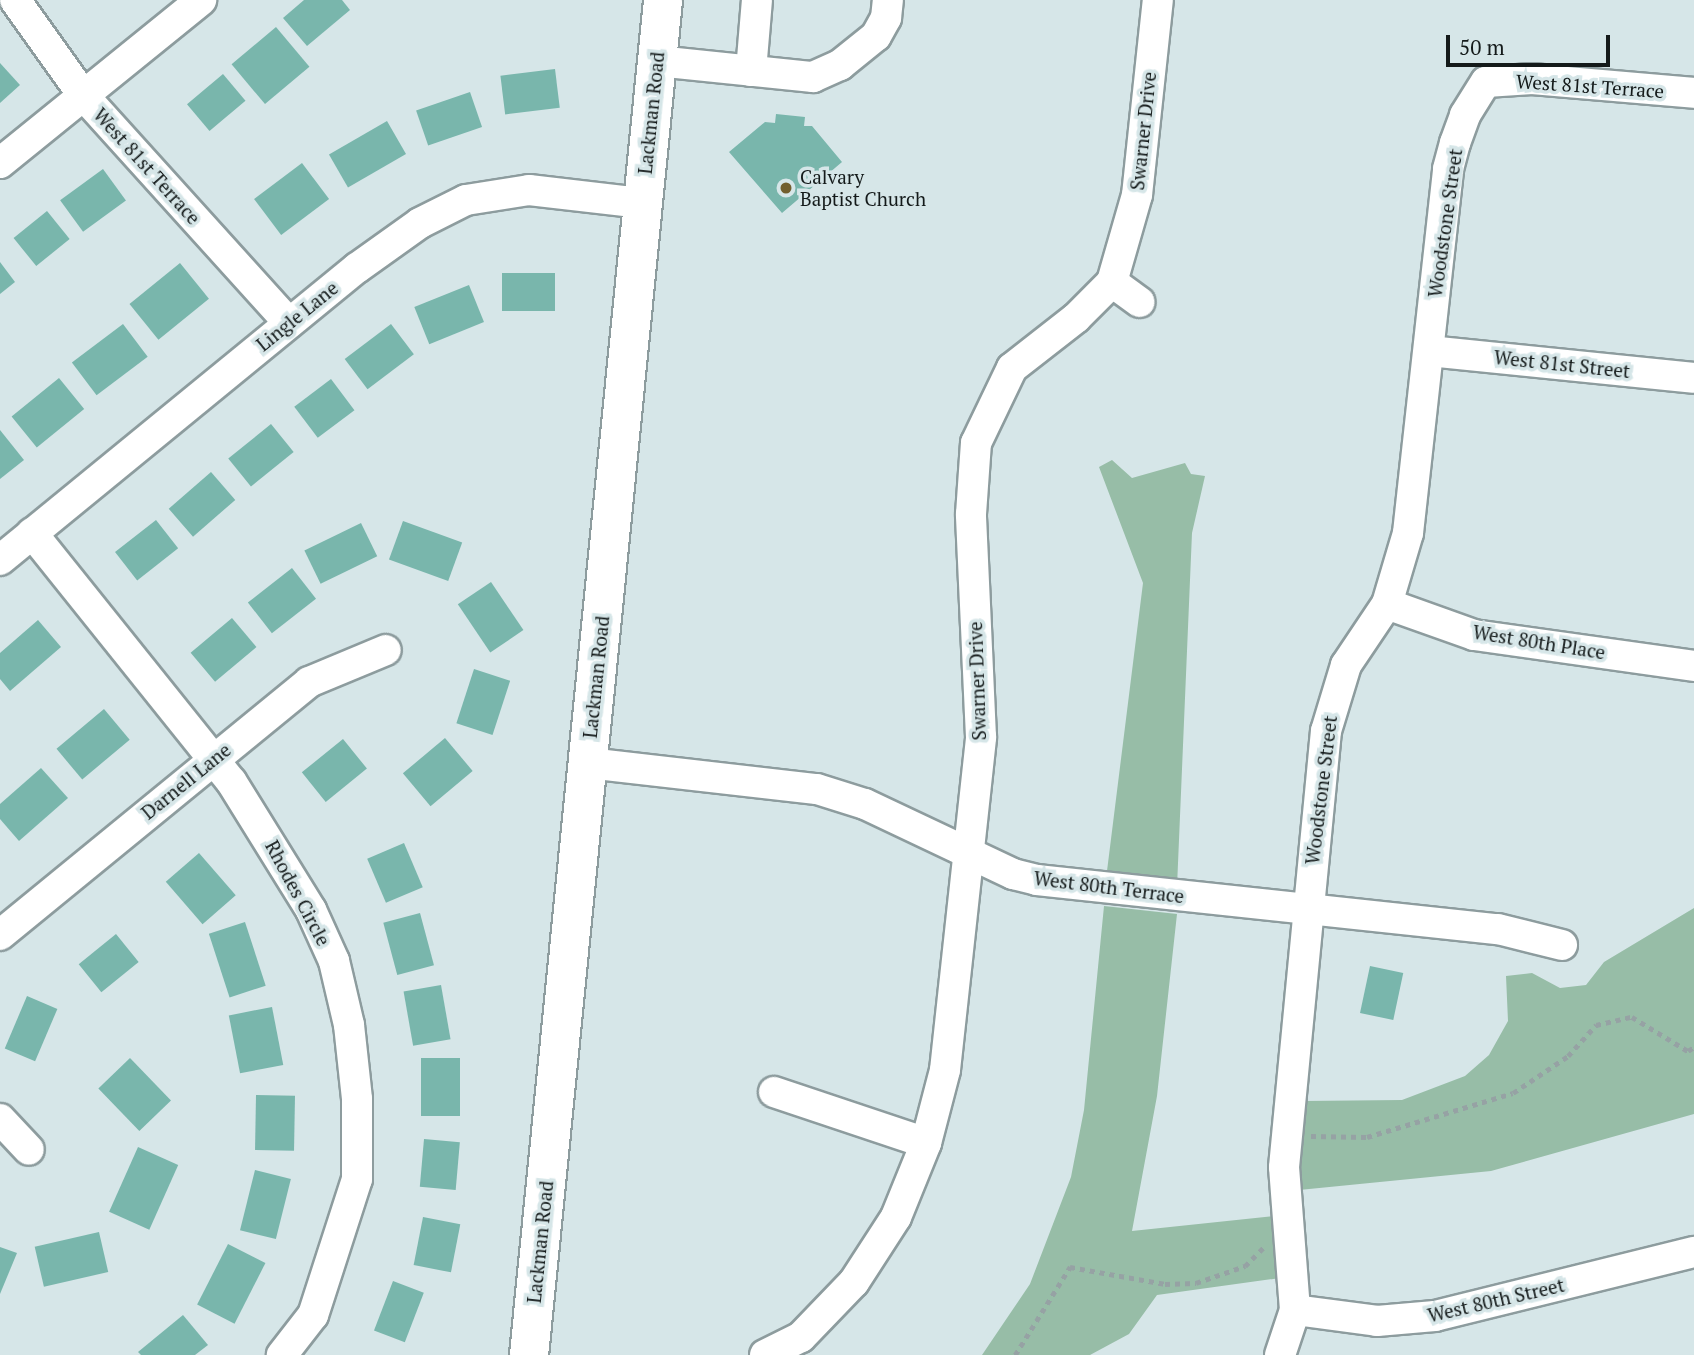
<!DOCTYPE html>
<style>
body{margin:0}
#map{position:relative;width:1694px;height:1355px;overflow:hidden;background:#d6e6e8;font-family:"PT Serif",serif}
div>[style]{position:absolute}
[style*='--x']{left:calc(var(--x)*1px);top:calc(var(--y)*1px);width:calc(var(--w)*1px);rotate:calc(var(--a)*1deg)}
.green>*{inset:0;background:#97bda7}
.building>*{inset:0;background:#79b6ac;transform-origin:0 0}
.path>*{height:4.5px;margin-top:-2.25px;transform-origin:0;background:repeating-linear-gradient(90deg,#96a2a4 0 5px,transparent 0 10px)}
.roads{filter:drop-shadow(2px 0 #8d9c9e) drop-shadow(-2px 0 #8d9c9e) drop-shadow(0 2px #8d9c9e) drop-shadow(0 -2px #8d9c9e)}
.minor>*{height:30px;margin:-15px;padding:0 15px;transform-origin:15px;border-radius:15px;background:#fff}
.major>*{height:38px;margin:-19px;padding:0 19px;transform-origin:19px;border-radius:19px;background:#fff}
.dots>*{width:19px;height:19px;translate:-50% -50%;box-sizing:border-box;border:4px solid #d6e6e8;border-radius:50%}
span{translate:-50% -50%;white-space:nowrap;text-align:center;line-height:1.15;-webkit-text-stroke:7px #d6e6e8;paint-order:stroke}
.street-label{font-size:19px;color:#141a1a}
.poi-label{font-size:19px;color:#141a1a}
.left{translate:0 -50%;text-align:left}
.scale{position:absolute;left:1446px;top:35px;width:164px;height:32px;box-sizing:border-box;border:4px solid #141a1a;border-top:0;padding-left:9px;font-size:21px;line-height:24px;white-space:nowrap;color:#141a1a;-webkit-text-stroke:5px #d6e6e8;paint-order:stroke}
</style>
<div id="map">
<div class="green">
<i style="clip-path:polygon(1112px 460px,1132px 478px,1185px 463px,1191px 474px,1205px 476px,1192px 533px,1177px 887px,1106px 879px,1143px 583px,1099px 467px)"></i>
<i style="clip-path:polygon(1104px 906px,1177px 914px,1157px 1096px,1132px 1231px,1275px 1216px,1280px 1278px,1157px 1295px,1129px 1334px,1090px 1355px,982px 1355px,1030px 1284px,1071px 1177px,1084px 1110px)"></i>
<i style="clip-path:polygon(1694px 908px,1694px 1114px,1491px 1171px,1299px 1190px,1304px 1101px,1402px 1100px,1465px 1076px,1489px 1055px,1508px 1021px,1506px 976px,1532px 973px,1560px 988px,1586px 985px,1604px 962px)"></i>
</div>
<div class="building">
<i style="clip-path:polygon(304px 0,342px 0,350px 10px,307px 46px,283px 18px)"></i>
<i style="left:276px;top:27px;width:52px;height:58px;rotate:50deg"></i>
<i style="clip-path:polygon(0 63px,20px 85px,0 103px)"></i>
<i style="left:555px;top:69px;width:39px;height:55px;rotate:83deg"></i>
<i style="left:223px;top:74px;width:35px;height:47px;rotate:50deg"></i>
<i style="left:470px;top:92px;width:37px;height:57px;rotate:71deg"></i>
<i style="clip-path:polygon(776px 114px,805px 117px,804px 126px,812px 126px,842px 162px,782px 213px,729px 152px,765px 122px,775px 123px)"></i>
<i style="left:387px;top:121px;width:38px;height:67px;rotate:60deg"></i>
<i style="left:302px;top:163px;width:45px;height:60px;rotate:53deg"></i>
<i style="left:103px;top:169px;width:39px;height:53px;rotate:54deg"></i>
<i style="left:47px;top:211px;width:36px;height:43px;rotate:51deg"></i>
<i style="clip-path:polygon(0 262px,15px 282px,0 294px)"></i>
<i style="left:180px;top:263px;width:46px;height:65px;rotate:51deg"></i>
<i style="left:502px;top:273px;width:53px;height:38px"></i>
<i style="left:469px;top:285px;width:40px;height:59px;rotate:68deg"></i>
<i style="left:123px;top:324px;width:41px;height:64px;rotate:53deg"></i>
<i style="left:391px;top:324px;width:38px;height:58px;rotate:53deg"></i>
<i style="left:59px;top:378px;width:40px;height:61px;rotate:51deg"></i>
<i style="left:331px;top:379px;width:39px;height:46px;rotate:53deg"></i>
<i style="left:271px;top:424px;width:36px;height:55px;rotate:51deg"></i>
<i style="clip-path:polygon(0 430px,24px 460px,0 479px)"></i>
<i style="left:211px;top:472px;width:37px;height:56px;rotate:49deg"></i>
<i style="left:156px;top:520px;width:36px;height:52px;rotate:52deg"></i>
<i style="left:403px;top:521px;width:63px;height:41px;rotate:20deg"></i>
<i style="left:361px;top:523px;width:37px;height:63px;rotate:64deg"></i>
<i style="left:292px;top:568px;width:39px;height:56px;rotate:52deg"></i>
<i style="left:491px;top:582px;width:58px;height:40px;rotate:56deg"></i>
<i style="left:232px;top:618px;width:38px;height:54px;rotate:50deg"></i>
<i style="clip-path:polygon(38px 620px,61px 647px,10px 691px,0 679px,0 653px)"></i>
<i style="left:474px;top:669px;width:38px;height:57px;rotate:18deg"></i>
<i style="left:104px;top:709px;width:40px;height:62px;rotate:50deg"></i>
<i style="left:445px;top:738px;width:43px;height:55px;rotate:50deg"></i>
<i style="left:343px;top:739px;width:38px;height:53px;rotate:51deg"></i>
<i style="clip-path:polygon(41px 768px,68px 798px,19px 841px,0 819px,0 804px)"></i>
<i style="left:404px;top:843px;width:48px;height:40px;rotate:67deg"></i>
<i style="left:199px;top:853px;width:56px;height:44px;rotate:49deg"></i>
<i style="left:420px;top:913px;width:54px;height:38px;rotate:75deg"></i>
<i style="left:245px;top:922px;width:67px;height:38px;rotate:72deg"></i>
<i style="left:116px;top:934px;width:36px;height:48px;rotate:51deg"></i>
<i style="left:1370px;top:966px;width:34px;height:48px;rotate:12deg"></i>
<i style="left:441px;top:985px;width:55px;height:38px;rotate:80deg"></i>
<i style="left:27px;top:996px;width:33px;height:57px;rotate:23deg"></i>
<i style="left:272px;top:1007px;width:59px;height:44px;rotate:79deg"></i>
<i style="left:130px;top:1058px;width:59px;height:44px;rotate:46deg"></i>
<i style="left:421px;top:1058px;width:39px;height:58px"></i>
<i style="left:256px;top:1095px;width:39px;height:55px;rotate:1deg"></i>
<i style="left:424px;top:1139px;width:36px;height:48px;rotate:5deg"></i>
<i style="left:138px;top:1147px;width:44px;height:71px;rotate:24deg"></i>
<i style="left:255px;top:1170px;width:37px;height:62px;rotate:14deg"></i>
<i style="left:423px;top:1217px;width:38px;height:49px;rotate:11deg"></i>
<i style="left:99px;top:1232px;width:41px;height:66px;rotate:77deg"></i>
<i style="left:228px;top:1244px;width:42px;height:68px;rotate:27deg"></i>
<i style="clip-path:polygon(0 1247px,17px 1253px,0 1294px)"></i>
<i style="left:393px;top:1281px;width:33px;height:53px;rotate:21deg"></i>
<i style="clip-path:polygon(183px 1315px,208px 1345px,195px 1355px,141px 1355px,138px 1352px)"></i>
</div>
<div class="path">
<i style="--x:1311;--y:1136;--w:56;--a:1"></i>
<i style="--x:1367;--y:1137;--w:152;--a:-16.8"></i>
<i style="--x:1513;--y:1093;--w:66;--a:-33.9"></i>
<i style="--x:1568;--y:1056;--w:42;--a:-47.9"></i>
<i style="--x:1596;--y:1025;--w:37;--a:-13"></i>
<i style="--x:1632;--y:1017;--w:66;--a:31.3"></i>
<i style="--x:1688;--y:1051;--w:7;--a:-34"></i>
<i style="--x:1015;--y:1355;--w:104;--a:-58"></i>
<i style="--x:1070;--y:1267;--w:97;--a:10.1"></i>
<i style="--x:1165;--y:1284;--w:31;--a:-2"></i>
<i style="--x:1196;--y:1283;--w:52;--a:-19.1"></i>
<i style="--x:1245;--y:1266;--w:27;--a:-45"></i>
</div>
<div class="roads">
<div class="minor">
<i style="--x:15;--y:0;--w:117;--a:54.4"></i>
<i style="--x:83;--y:95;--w:307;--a:47.9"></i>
<i style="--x:657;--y:61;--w:157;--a:5.9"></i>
<i style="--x:813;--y:77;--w:30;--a:-24"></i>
<i style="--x:840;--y:65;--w:46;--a:-38.9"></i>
<i style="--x:876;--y:36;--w:21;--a:-61"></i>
<i style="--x:886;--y:18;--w:18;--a:-84"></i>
<i style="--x:751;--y:71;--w:71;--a:-85.2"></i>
<i style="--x:0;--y:163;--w:259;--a:-39"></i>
<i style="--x:1112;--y:282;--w:34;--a:36"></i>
<i style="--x:1429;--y:351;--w:266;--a:5.8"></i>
<i style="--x:32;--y:533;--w:318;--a:51.3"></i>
<i style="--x:231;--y:781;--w:152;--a:58.2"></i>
<i style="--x:311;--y:910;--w:56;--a:65.7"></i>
<i style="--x:334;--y:961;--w:66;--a:76.8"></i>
<i style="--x:349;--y:1025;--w:74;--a:83.8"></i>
<i style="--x:357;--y:1099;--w:80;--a:90"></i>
<i style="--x:357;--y:1179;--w:143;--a:107.9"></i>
<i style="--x:313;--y:1315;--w:51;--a:127.8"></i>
<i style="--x:0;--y:560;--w:461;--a:-39.3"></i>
<i style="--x:357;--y:268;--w:77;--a:-35.5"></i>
<i style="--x:420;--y:223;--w:51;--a:-26.6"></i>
<i style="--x:466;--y:200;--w:64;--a:-9"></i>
<i style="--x:529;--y:190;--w:114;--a:6.6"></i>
<i style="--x:1387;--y:604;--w:92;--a:19.6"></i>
<i style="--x:1474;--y:635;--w:222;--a:8"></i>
<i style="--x:588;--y:763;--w:230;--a:6.5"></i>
<i style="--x:817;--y:789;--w:50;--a:17.4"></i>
<i style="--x:865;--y:804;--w:164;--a:25.3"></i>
<i style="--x:1013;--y:874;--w:25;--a:14"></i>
<i style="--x:1037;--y:880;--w:464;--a:6.1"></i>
<i style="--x:1498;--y:929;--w:66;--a:14"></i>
<i style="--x:0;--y:935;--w:399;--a:-39.3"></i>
<i style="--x:309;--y:682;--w:83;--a:-22.6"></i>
<i style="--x:774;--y:1092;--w:160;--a:18.5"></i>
<i style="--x:0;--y:1119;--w:42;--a:46.9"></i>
<i style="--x:1295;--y:1310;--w:83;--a:7.6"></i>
<i style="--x:1377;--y:1321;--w:58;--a:-4.9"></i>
<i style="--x:1435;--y:1316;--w:267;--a:-13.9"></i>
<i style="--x:765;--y:1355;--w:40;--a:-26.6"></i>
<i style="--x:801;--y:1337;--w:76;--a:-46.1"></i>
<i style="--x:854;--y:1282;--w:77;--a:-57.1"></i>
<i style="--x:896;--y:1217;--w:80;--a:-67.9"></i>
<i style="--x:926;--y:1143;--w:75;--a:-75.4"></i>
<i style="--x:945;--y:1070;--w:335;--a:-83.8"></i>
<i style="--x:981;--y:737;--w:223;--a:-92.6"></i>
<i style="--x:971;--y:514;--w:71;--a:-86"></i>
<i style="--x:976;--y:443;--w:83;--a:-64.4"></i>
<i style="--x:1012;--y:368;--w:81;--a:-38"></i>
<i style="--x:1076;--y:318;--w:51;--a:-45"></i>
<i style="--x:1112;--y:282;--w:91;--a:-74"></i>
<i style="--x:1137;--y:195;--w:196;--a:-83.9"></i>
<i style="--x:1280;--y:1355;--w:47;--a:-71.6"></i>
<i style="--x:1295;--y:1310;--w:143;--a:-94.4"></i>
<i style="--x:1284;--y:1167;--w:438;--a:-84.5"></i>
<i style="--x:1326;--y:731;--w:69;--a:-73.1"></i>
<i style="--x:1346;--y:665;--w:73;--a:-56.1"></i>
<i style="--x:1387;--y:604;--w:74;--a:-73.5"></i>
<i style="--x:1408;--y:533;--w:366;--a:-83.7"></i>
<i style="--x:1448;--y:169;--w:27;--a:-75"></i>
<i style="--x:1455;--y:143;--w:30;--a:-70"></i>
<i style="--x:1465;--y:115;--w:39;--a:-58"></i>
<i style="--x:1486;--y:82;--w:46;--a:-3.7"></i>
<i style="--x:1532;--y:79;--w:163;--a:4.9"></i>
</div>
<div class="major">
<i style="--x:529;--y:1355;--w:1362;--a:-84.35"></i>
</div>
</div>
<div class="dots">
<i style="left:786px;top:188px;background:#725f2e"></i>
</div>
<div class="street-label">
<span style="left:1590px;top:86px;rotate:4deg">West 81st Terrace</span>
<span style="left:651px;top:113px;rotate:-84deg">Lackman Road</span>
<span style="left:1143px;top:131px;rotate:-84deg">Swarner Drive</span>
<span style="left:147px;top:166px;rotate:48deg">West 81st Terrace</span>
<span style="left:1445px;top:223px;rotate:-82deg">Woodstone Street</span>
<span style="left:297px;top:316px;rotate:-39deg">Lingle Lane</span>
<span style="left:1562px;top:364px;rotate:6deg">West 81st Street</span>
<span style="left:1539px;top:642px;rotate:9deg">West 80th Place</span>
<span style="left:596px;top:677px;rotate:-84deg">Lackman Road</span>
<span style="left:977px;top:681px;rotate:-92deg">Swarner Drive</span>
<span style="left:186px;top:781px;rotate:-39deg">Darnell Lane</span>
<span style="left:1321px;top:790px;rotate:-83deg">Woodstone Street</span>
<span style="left:1109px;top:887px;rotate:7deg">West 80th Terrace</span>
<span style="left:298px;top:893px;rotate:62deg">Rhodes Circle</span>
<span style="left:540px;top:1242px;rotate:-84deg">Lackman Road</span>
<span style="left:1496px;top:1300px;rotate:-13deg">West 80th Street</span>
</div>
<div class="poi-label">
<span class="left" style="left:800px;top:188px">Calvary<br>Baptist Church</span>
</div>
<div class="scale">50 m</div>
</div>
